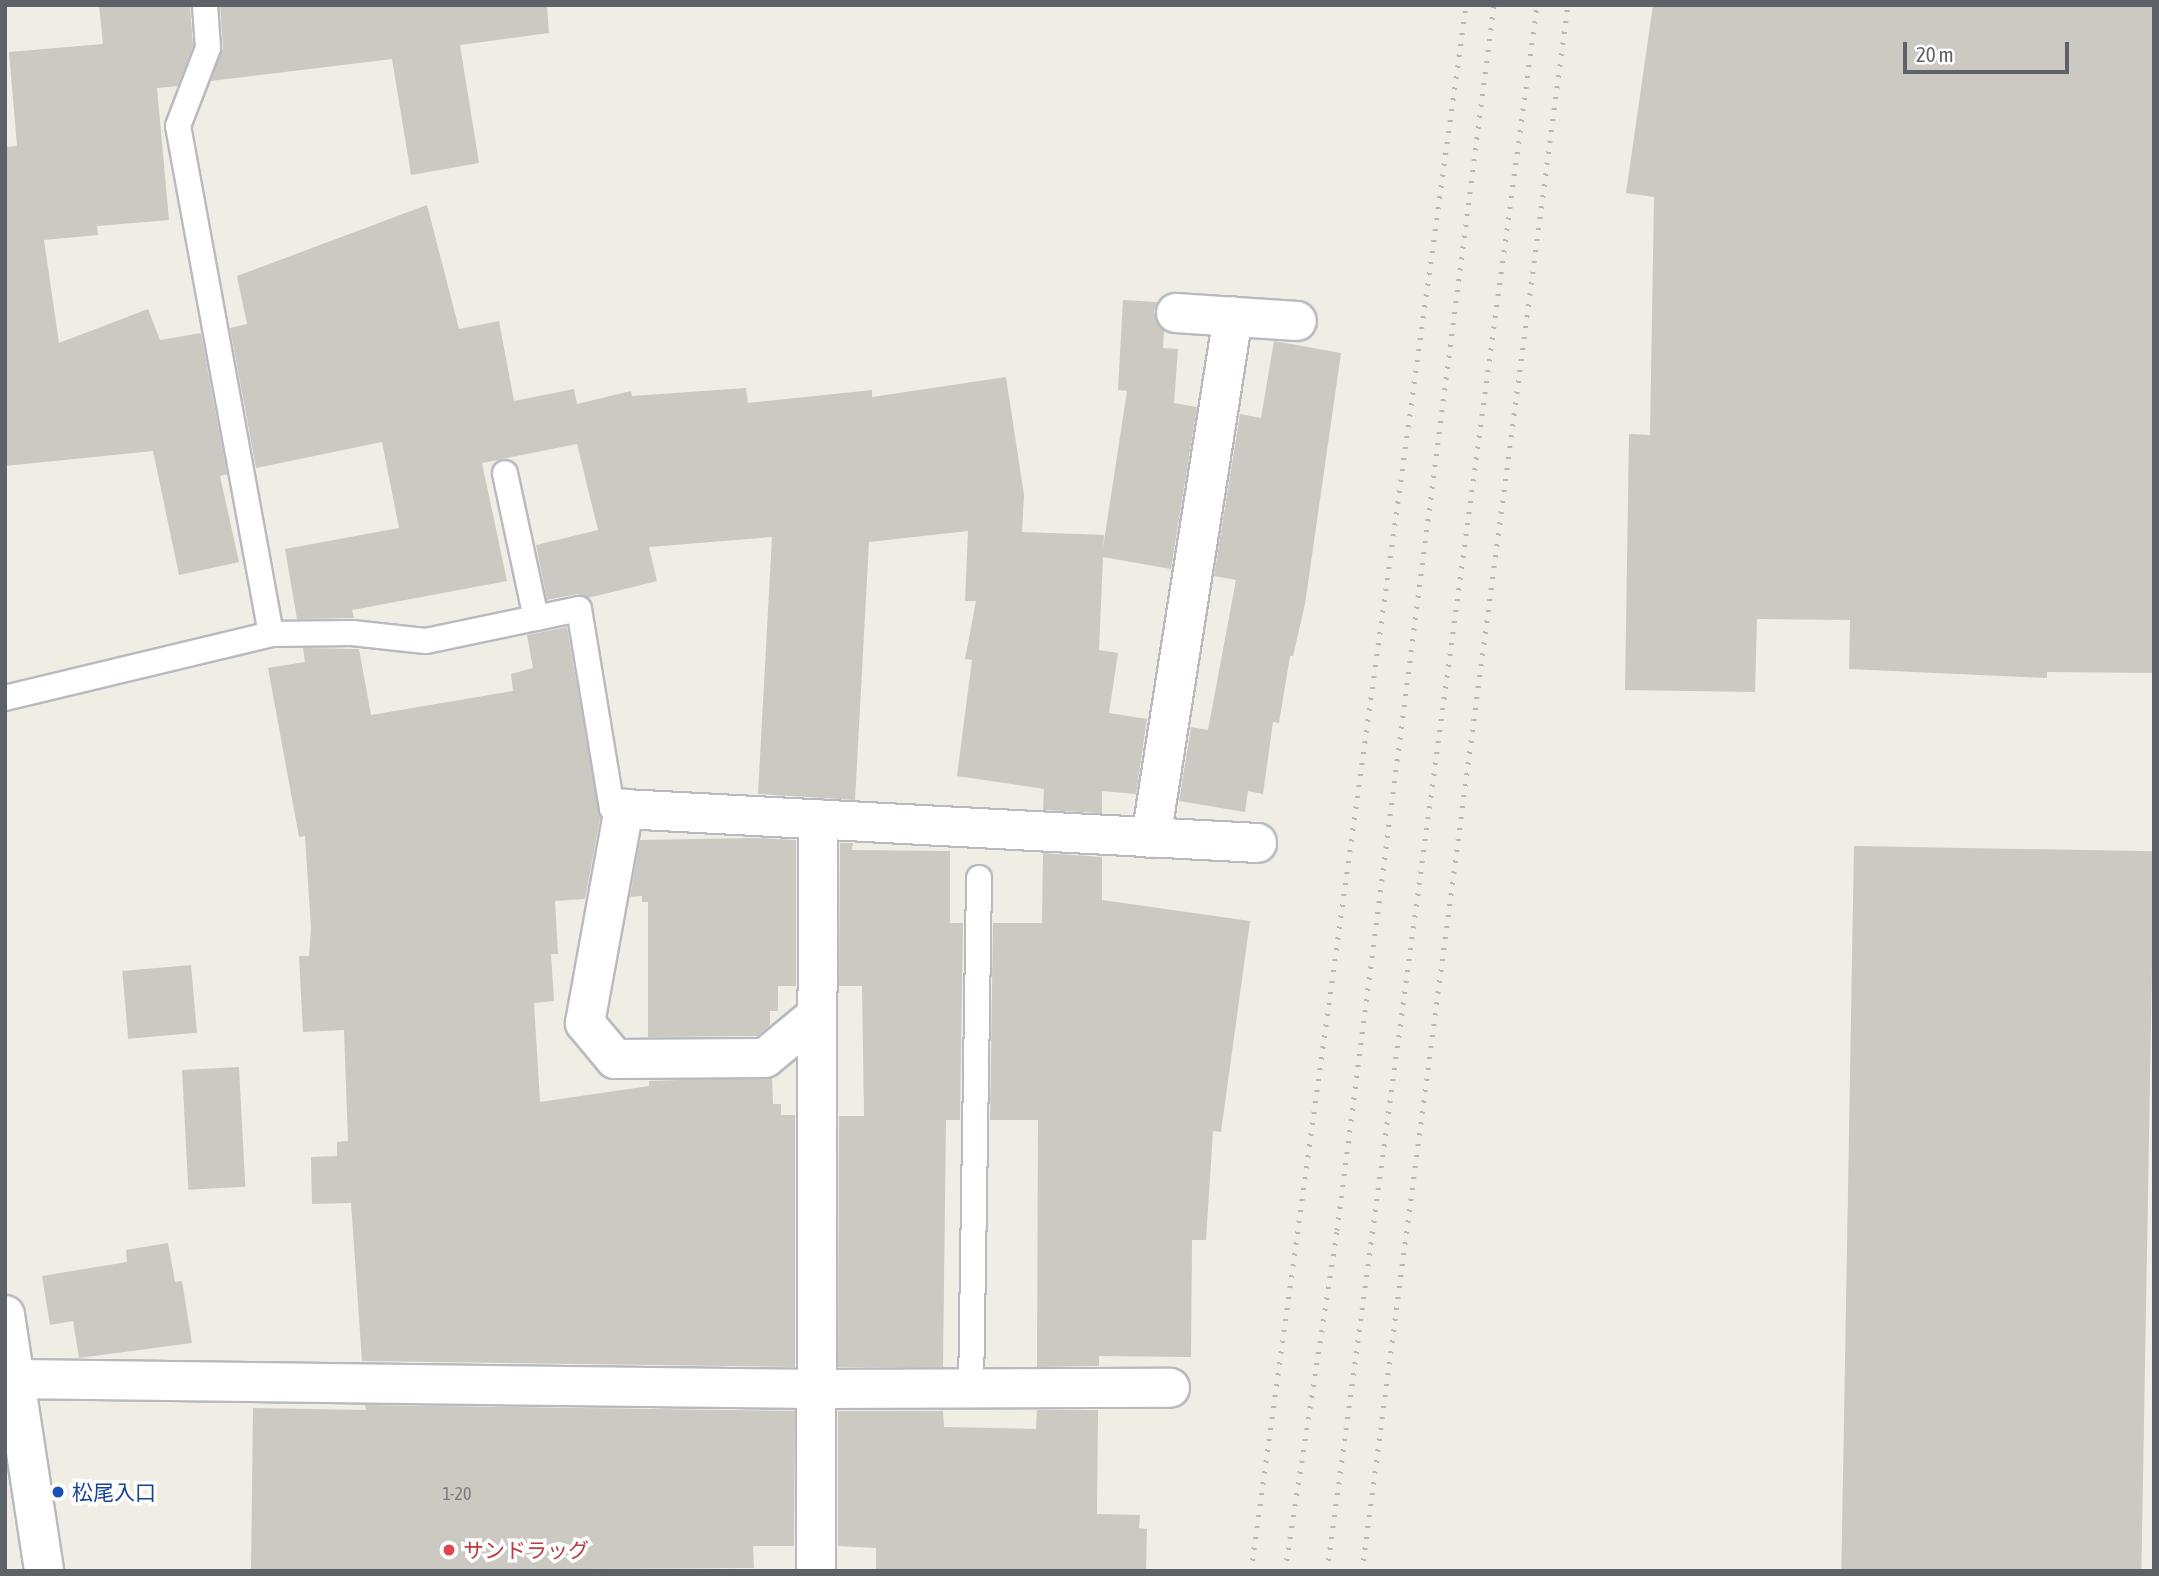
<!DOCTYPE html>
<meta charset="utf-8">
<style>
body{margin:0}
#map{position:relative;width:2159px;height:1576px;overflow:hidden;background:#f0ede5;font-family:"Asap Condensed","Noto Sans JP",sans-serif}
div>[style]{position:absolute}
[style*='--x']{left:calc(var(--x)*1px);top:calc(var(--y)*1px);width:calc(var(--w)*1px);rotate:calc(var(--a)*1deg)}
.building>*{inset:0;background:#ccc8c2;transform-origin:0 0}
.roads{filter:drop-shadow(2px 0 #b7bbc0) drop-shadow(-2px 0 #b7bbc0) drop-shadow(0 2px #b7bbc0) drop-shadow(0 -2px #b7bbc0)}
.lane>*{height:24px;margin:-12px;padding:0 12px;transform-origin:12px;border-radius:12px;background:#fff}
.street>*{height:38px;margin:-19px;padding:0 19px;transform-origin:19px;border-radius:19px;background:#fff}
.secondary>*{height:38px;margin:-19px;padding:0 19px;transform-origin:19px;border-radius:19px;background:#fff}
.rail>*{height:5px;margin-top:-2.5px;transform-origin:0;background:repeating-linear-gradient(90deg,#b6b7b8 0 2px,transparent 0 11px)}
.dots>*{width:19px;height:19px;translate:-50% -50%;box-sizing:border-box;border:4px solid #fff;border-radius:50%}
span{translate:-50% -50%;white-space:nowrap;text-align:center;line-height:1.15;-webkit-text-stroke:7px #fff;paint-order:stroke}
.number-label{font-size:18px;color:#787c7e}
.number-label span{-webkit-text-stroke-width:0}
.transit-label{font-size:21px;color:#164399}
.left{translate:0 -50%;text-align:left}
.health-label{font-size:21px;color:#be3a42}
.frame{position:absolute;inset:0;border:7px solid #5c6267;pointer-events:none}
.scale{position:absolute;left:1903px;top:42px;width:166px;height:32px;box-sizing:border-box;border:4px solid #5c6267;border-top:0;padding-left:9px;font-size:21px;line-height:24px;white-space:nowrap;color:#5c6267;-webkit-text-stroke:5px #fff;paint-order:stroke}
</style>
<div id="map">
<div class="building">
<i style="clip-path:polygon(99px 5px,190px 5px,193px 46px,178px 86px,157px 88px,169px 220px,97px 226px,98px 235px,44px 240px,59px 343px,148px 309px,160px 340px,201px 333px,227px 474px,220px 476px,239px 562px,179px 575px,153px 451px,5px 466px,5px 147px,17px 146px,9px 52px,103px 44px)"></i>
<i style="clip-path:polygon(220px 5px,547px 5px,549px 33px,460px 45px,479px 163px,411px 175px,392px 59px,211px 81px,223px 48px)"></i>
<i style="clip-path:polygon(1653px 5px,2154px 5px,2154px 673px,2047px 672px,2047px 678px,1849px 669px,1850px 620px,1757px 619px,1755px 692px,1625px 690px,1629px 434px,1650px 435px,1654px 197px,1626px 193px)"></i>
<i style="clip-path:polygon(427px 205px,459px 329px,499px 321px,514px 401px,574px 389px,577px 404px,631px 391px,632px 396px,746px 388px,748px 403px,872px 390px,872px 397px,1006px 377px,1024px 495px,1022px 532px,1104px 535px,1103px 548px,1127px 391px,1118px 390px,1123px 300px,1157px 302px,1154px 312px,1164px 331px,1163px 348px,1178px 349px,1174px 403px,1197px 407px,1171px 569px,1103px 557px,1099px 650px,1118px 653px,1109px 713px,1147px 719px,1136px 794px,1102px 791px,1102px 813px,1043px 810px,1044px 789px,957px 776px,972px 660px,965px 659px,976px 601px,965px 601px,968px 531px,869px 542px,855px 800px,758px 794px,772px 537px,649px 547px,657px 581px,588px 598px,577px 594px,547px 600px,536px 545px,598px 530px,577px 444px,482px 463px,507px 581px,352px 610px,354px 618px,297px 619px,285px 549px,399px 528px,382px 442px,256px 468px,230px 328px,247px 324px,237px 276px)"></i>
<i style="clip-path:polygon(1274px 341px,1341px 353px,1305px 604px,1293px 656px,1290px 656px,1279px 723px,1273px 722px,1263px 794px,1248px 791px,1245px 812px,1179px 801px,1191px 727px,1208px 730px,1236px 580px,1214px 576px,1240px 414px,1261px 418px)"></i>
<i style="clip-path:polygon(567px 627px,600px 819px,585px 899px,555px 901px,558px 954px,551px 954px,554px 1001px,534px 1003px,540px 1102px,649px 1086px,649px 1081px,772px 1077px,773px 1104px,781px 1104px,781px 1115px,795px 1115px,795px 1367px,362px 1361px,351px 1203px,312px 1204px,311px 1157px,337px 1156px,337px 1142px,348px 1141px,344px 1030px,303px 1032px,299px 956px,309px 956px,311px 928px,305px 836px,299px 837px,268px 668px,305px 662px,303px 648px,359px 649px,371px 715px,513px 691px,511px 674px,533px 668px,527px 635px)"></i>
<i style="clip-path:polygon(756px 838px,796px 840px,796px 986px,778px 986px,778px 1011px,770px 1011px,770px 1025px,757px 1036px,648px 1037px,648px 902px,642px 902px,642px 896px,630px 897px,640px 840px)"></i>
<i style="clip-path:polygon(840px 843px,853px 843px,852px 850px,950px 851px,950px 923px,963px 923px,960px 1120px,946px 1120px,943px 1367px,838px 1367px,839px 1116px,864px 1116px,862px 986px,839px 986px)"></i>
<i style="left:1854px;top:846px;width:300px;height:725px;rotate:1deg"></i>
<i style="clip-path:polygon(1043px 853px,1102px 857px,1102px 900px,1250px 921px,1221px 1132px,1213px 1131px,1206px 1240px,1192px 1240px,1191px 1357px,1099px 1356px,1099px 1366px,1037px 1367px,1038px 1120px,990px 1120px,993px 923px,1042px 923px)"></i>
<i style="left:191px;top:965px;width:68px;height:69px;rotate:85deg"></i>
<i style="left:239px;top:1067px;width:120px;height:57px;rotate:87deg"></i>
<i style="clip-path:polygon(168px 1243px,175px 1282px,182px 1281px,192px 1343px,79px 1358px,73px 1321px,50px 1325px,42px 1276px,127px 1262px,126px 1250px)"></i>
<i style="clip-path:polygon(365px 1405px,795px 1411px,794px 1546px,753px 1546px,754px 1568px,251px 1571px,253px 1408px,366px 1410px)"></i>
<i style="clip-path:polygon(1037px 1410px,1098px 1410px,1097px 1514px,1140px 1515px,1139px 1528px,1147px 1529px,1146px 1571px,876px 1571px,876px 1548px,838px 1546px,838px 1411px,943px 1411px,944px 1427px,1036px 1429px)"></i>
</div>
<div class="roads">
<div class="lane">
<i style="--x:536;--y:618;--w:44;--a:-11.8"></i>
<i style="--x:579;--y:609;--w:202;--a:80.6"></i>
<i style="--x:612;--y:808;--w:12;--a:5"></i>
<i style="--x:271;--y:634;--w:81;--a:-0.7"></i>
<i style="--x:352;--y:633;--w:74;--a:6.2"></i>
<i style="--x:426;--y:641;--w:112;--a:-11.8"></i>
<i style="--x:536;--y:618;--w:148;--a:-102.1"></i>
<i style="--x:5;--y:698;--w:274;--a:-13.5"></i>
<i style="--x:271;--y:634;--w:516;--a:-100.37"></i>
<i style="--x:178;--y:126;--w:84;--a:-69"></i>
<i style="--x:208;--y:48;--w:43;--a:-94"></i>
<i style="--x:971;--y:1390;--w:512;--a:-89.1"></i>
</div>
<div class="street">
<i style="--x:1176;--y:313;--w:121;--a:3.8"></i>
<i style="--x:1151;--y:838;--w:528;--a:-81.07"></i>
<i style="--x:817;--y:1015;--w:67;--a:140.4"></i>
<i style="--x:765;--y:1058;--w:150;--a:179.6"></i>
<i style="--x:615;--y:1059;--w:47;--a:-129.8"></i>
<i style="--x:585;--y:1023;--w:218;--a:-79.7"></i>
<i style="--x:624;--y:809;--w:634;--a:3.07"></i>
<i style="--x:14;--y:1379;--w:801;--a:0.72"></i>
<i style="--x:815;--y:1389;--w:355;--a:-0.2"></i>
<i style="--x:816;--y:1571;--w:752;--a:-89.85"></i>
</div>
<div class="secondary">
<i style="--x:5;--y:1315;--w:259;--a:81.3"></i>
</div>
</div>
<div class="rail">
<i style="--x:1251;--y:1571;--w:1581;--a:-82.18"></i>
<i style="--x:1285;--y:1571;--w:345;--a:-81.3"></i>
<i style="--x:1337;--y:1230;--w:1235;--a:-82.7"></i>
<i style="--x:1327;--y:1571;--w:1580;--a:-82.36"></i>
<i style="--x:1362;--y:1571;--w:1579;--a:-82.51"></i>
</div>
<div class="dots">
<i style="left:58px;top:1492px;background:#1a4fb4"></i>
<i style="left:449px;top:1550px;background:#e0444e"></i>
</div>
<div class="number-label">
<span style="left:457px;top:1494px">1-20</span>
</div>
<div class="transit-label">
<span class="left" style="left:72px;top:1492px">松尾入口</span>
</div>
<div class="health-label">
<span class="left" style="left:463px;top:1550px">サンドラッグ</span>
</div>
<div class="frame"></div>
<div class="scale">20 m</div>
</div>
